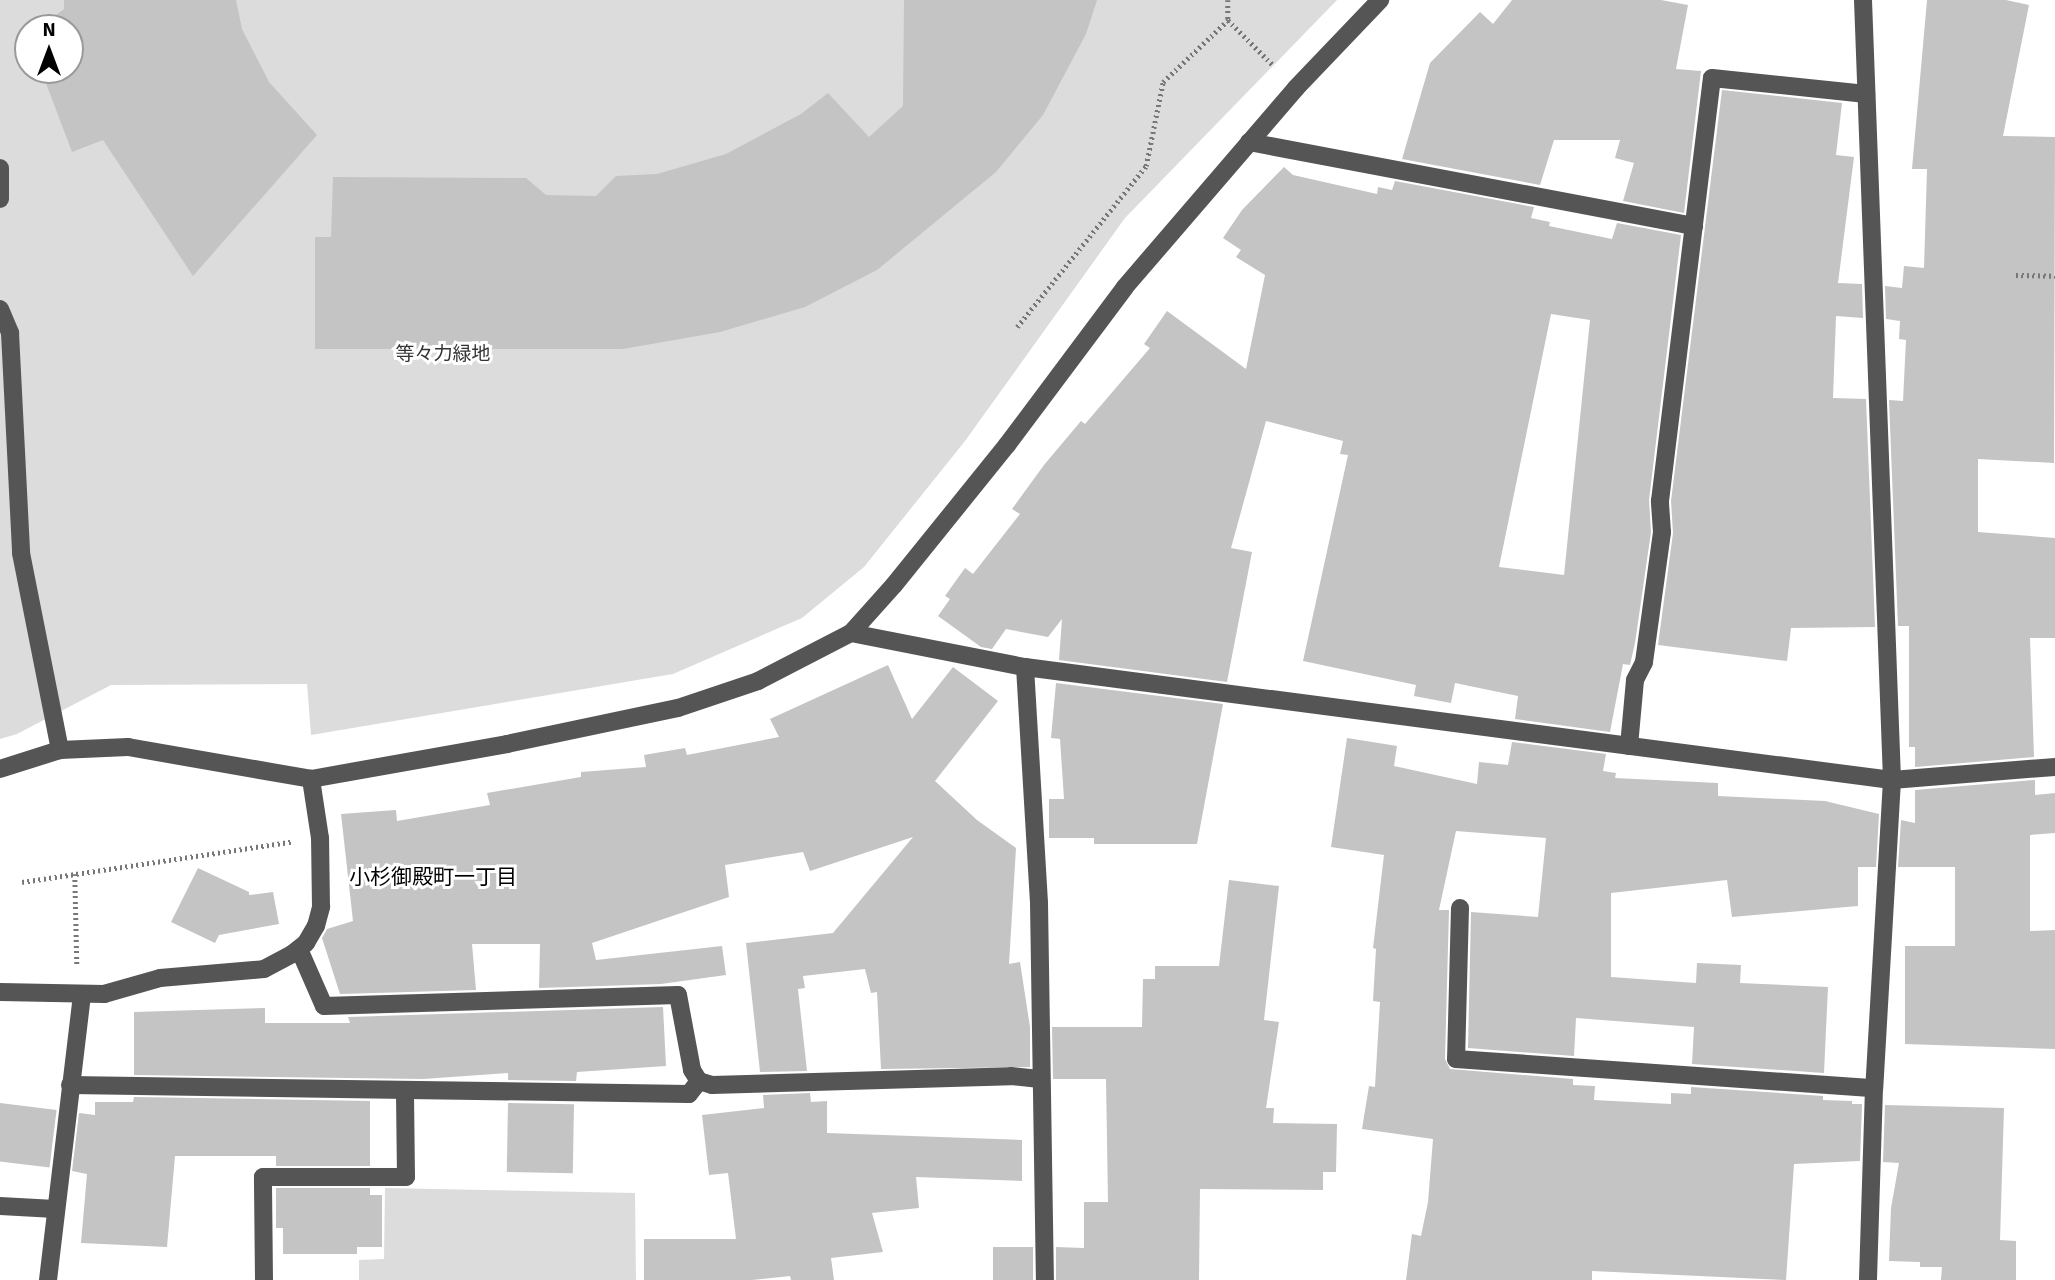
<!DOCTYPE html>
<meta charset="utf-8">
<style>
body{margin:0}
#map{position:relative;width:2055px;height:1280px;overflow:hidden;background:#fff;font-family:Signika,"Noto Sans JP",sans-serif}
div>[style]{position:absolute}
[style*='--x']{left:calc(var(--x)*1px);top:calc(var(--y)*1px);width:calc(var(--w)*1px);rotate:calc(var(--a)*1deg)}
.green>*{inset:0;background:#dcdcdc}
.building>*{inset:0;background:#c4c4c4;transform-origin:0 0}
.path>*{height:4.5px;margin-top:-2.25px;transform-origin:0;background:repeating-linear-gradient(90deg,#777 0 2px,transparent 0 5.5px)}
.minor>*{height:18px;margin:-9px;padding:0 9px;transform-origin:9px;border-radius:9px;background:#555}
span{translate:-50% -50%;white-space:nowrap;text-align:center;line-height:1.15;-webkit-text-stroke:6px #fff;paint-order:stroke}
.park-label{font-size:19px;color:#333}
.neighbourhood-label{font-size:21px;color:#000}
.north{position:absolute;left:14px;top:14px;width:70px;height:70px;box-sizing:border-box;background:#fff;border:2px solid #999;border-radius:50%;rotate:0deg;font-size:19px;font-weight:700;line-height:28px;text-align:center;color:#000}
.north::after{content:'';display:block;margin:auto;width:24px;height:32px;background:#000;clip-path:polygon(50% 0,100% 100%,50% 72%,0 100%)}
</style>
<div id="map">
<div class="green">
<i style="clip-path:polygon(evenodd,0 0,1337px 0,1125px 218px,965px 441px,864px 567px,802px 618px,673px 674px,311px 735px,307px 684px,111px 685px,17px 734px,0 739px,0 0,28px 28px,70px 28px,70px 70px,28px 70px,28px 28px)"></i>
<i style="clip-path:polygon(385px 1188px,635px 1193px,636px 1280px,359px 1280px,359px 1260px,384px 1259px)"></i>
</div>
<div class="building">
<i style="clip-path:polygon(64px 0,236px 0,242px 29px,269px 82px,317px 135px,193px 276px,103px 140px,72px 152px,41px 70px,70px 70px,70px 28px,39px 28px,64px 9px)"></i>
<i style="clip-path:polygon(904px 0,1097px 0,1086px 34px,1043px 115px,996px 172px,877px 270px,805px 307px,720px 332px,623px 349px,315px 349px,315px 237px,331px 237px,333px 177px,526px 178px,546px 195px,596px 196px,616px 176px,657px 174px,726px 154px,801px 114px,828px 93px,869px 137px,903px 106px)"></i>
<i style="clip-path:polygon(1512px 0,1661px 0,1688px 5px,1676px 69px,1701px 71px,1684px 213px,1623px 201px,1634px 163px,1615px 158px,1620px 140px,1554px 140px,1540px 185px,1402px 159px,1430px 63px,1480px 12px,1493px 24px)"></i>
<i style="clip-path:polygon(1927px 0,2006px 0,2029px 5px,2003px 136px,2055px 137px,2054px 463px,1978px 459px,1978px 532px,2055px 538px,2055px 638px,2030px 638px,2034px 757px,1915px 767px,1915px 747px,1909px 747px,1909px 626px,1898px 626px,1889px 400px,1903px 401px,1906px 340px,1899px 339px,1900px 321px,1886px 319px,1885px 286px,1902px 288px,1904px 266px,1924px 268px,1927px 169px,1912px 169px)"></i>
<i style="clip-path:polygon(1722px 90px,1842px 103px,1836px 155px,1854px 157px,1838px 283px,1862px 284px,1863px 318px,1836px 316px,1833px 398px,1866px 399px,1875px 627px,1791px 628px,1787px 661px,1658px 645px,1673px 533px,1671px 501px)"></i>
<i style="clip-path:polygon(evenodd,1284px 167px,1293px 175px,1377px 194px,1378px 187px,1392px 190px,1395px 181px,1534px 207px,1531px 218px,1550px 222px,1549px 226px,1612px 239px,1617px 223px,1681px 235px,1649px 500px,1651px 532px,1635px 643px,1630px 665px,1623px 664px,1610px 732px,1515px 719px,1518px 696px,1455px 683px,1451px 703px,1414px 696px,1416px 685px,1303px 661px,1348px 455px,1340px 454px,1343px 441px,1266px 421px,1231px 548px,1252px 552px,1227px 682px,1059px 660px,1062px 619px,1048px 637px,1006px 629px,992px 649px,981px 647px,938px 616px,950px 599px,945px 596px,965px 568px,973px 574px,1020px 514px,1012px 509px,1044px 465px,1081px 421px,1085px 424px,1150px 348px,1144px 344px,1167px 311px,1246px 369px,1265px 275px,1236px 257px,1241px 250px,1223px 238px,1242px 210px,1284px 167px,1551px 314px,1590px 320px,1564px 575px,1499px 567px,1551px 314px)"></i>
<i style="clip-path:polygon(888px 665px,912px 719px,953px 667px,998px 701px,935px 781px,977px 820px,1016px 848px,1009px 964px,1020px 962px,1030px 1027px,1030px 1067px,881px 1069px,877px 992px,871px 993px,865px 969px,803px 976px,805px 988px,798px 989px,807px 1071px,760px 1072px,746px 943px,833px 933px,913px 837px,810px 871px,803px 852px,725px 865px,729px 897px,592px 943px,596px 960px,722px 946px,726px 975px,661px 984px,539px 988px,540px 944px,472px 944px,476px 990px,340px 994px,322px 938px,327px 929px,353px 921px,341px 814px,396px 810px,397px 821px,490px 805px,487px 793px,581px 777px,581px 772px,646px 767px,644px 755px,685px 748px,687px 755px,779px 737px,770px 719px)"></i>
<i style="clip-path:polygon(1056px 683px,1223px 704px,1197px 844px,1094px 844px,1094px 838px,1049px 838px,1049px 799px,1064px 799px,1060px 739px,1051px 738px)"></i>
<i style="clip-path:polygon(1347px 738px,1397px 746px,1394px 766px,1477px 784px,1479px 762px,1508px 765px,1512px 742px,1606px 754px,1603px 771px,1616px 773px,1615px 778px,1718px 783px,1718px 796px,1825px 801px,1879px 814px,1876px 867px,1858px 867px,1858px 906px,1732px 917px,1727px 880px,1611px 893px,1611px 977px,1696px 983px,1697px 963px,1741px 965px,1740px 983px,1828px 987px,1824px 1073px,1692px 1064px,1694px 1027px,1576px 1018px,1574px 1056px,1468px 1048px,1471px 912px,1538px 917px,1546px 838px,1456px 831px,1439px 910px,1449px 910px,1445px 1059px,1450px 1069px,1573px 1079px,1573px 1085px,1595px 1086px,1594px 1100px,1671px 1104px,1671px 1093px,1691px 1094px,1691px 1087px,1823px 1096px,1823px 1100px,1852px 1101px,1852px 1104px,1862px 1104px,1860px 1161px,1794px 1164px,1786px 1280px,1592px 1271px,1592px 1280px,1406px 1280px,1412px 1234px,1421px 1236px,1428px 1202px,1433px 1139px,1362px 1129px,1369px 1086px,1375px 1087px,1380px 1002px,1373px 1001px,1376px 949px,1373px 948px,1384px 855px,1331px 847px)"></i>
<i style="clip-path:polygon(2035px 780px,2035px 795px,2055px 793px,2055px 833px,2030px 835px,2030px 931px,2055px 930px,2055px 1049px,1905px 1044px,1905px 946px,1955px 946px,1955px 867px,1898px 867px,1901px 820px,1915px 823px,1915px 790px)"></i>
<i style="clip-path:polygon(198px 868px,249px 892px,249px 895px,273px 892px,279px 924px,219px 935px,215px 943px,171px 922px)"></i>
<i style="clip-path:polygon(1229px 880px,1279px 886px,1264px 1020px,1279px 1022px,1266px 1108px,1274px 1108px,1273px 1123px,1337px 1124px,1336px 1172px,1323px 1172px,1323px 1190px,1200px 1189px,1199px 1280px,1056px 1280px,1056px 1247px,1084px 1248px,1084px 1202px,1108px 1202px,1106px 1079px,1053px 1079px,1052px 1027px,1142px 1027px,1143px 979px,1155px 979px,1155px 966px,1219px 966px)"></i>
<i style="clip-path:polygon(663px 1007px,666px 1066px,577px 1072px,576px 1081px,508px 1080px,508px 1073px,423px 1079px,134px 1075px,134px 1012px,265px 1008px,265px 1023px,350px 1023px,348px 1017px)"></i>
<i style="clip-path:polygon(810px 1093px,811px 1102px,827px 1101px,827px 1133px,1022px 1140px,1022px 1181px,916px 1177px,919px 1208px,872px 1213px,883px 1252px,831px 1258px,834px 1280px,791px 1280px,790px 1276px,752px 1280px,644px 1280px,644px 1239px,736px 1239px,728px 1173px,709px 1175px,702px 1115px,764px 1108px,763px 1095px)"></i>
<i style="clip-path:polygon(134px 1097px,370px 1101px,370px 1166px,276px 1166px,276px 1156px,175px 1156px,167px 1247px,81px 1243px,87px 1174px,72px 1171px,79px 1113px,95px 1115px,95px 1102px,133px 1102px)"></i>
<i style="left:0;top:1103px;width:57px;height:58px;rotate:7deg"></i>
<i style="left:508px;top:1103px;width:66px;height:69px;rotate:1deg"></i>
<i style="clip-path:polygon(1885px 1105px,2004px 1108px,2000px 1240px,2016px 1241px,2016px 1280px,1941px 1280px,1942px 1267px,1920px 1267px,1920px 1262px,1889px 1261px,1891px 1208px,1899px 1163px,1883px 1162px)"></i>
<i style="clip-path:polygon(276px 1188px,370px 1188px,370px 1195px,382px 1195px,382px 1247px,357px 1247px,357px 1254px,283px 1254px,283px 1228px,276px 1228px)"></i>
<i style="left:993px;top:1247px;width:40px;height:33px"></i>
</div>
<div class="path">
<i style="--x:1228;--y:0;--w:20;--a:90"></i>
<i style="--x:1228;--y:20;--w:66;--a:45"></i>
<i style="--x:2016;--y:275;--w:39;--a:1"></i>
<i style="--x:1017;--y:327;--w:206;--a:-51.3"></i>
<i style="--x:1146;--y:166;--w:86;--a:-78.6"></i>
<i style="--x:1163;--y:82;--w:90;--a:-43.6"></i>
<i style="--x:75;--y:874;--w:90;--a:88.7"></i>
<i style="--x:22;--y:882;--w:272;--a:-8.5"></i>
</div>
<div class="minor">
<i style="--x:1863;--y:0;--w:781;--a:87.87"></i>
<i style="--x:1892;--y:780;--w:309;--a:93.3"></i>
<i style="--x:1874;--y:1088;--w:192;--a:91.8"></i>
<i style="--x:1249;--y:142;--w:453;--a:10.7"></i>
<i style="--x:0;--y:168;--w:31;--a:90"></i>
<i style="--x:0;--y:309;--w:26;--a:67"></i>
<i style="--x:10;--y:333;--w:220;--a:87.1"></i>
<i style="--x:21;--y:553;--w:201;--a:78.8"></i>
<i style="--x:851;--y:633;--w:177;--a:11.1"></i>
<i style="--x:1025;--y:667;--w:874;--a:7.43"></i>
<i style="--x:1892;--y:780;--w:164;--a:-4.6"></i>
<i style="--x:1025;--y:667;--w:236;--a:86.6"></i>
<i style="--x:1039;--y:903;--w:377;--a:89.1"></i>
<i style="--x:1629;--y:746;--w:66;--a:-84.8"></i>
<i style="--x:1635;--y:680;--w:20;--a:-63"></i>
<i style="--x:1644;--y:662;--w:131;--a:-82.1"></i>
<i style="--x:1662;--y:532;--w:31;--a:-94"></i>
<i style="--x:1660;--y:501;--w:426;--a:-83"></i>
<i style="--x:1712;--y:78;--w:155;--a:5.9"></i>
<i style="--x:0;--y:769;--w:63;--a:-17.6"></i>
<i style="--x:60;--y:750;--w:68;--a:-2.5"></i>
<i style="--x:128;--y:747;--w:186;--a:9.9"></i>
<i style="--x:311;--y:779;--w:199;--a:-10.1"></i>
<i style="--x:507;--y:744;--w:175;--a:-11.9"></i>
<i style="--x:678;--y:708;--w:84;--a:-18.6"></i>
<i style="--x:758;--y:681;--w:105;--a:-27.3"></i>
<i style="--x:851;--y:633;--w:64;--a:-48.1"></i>
<i style="--x:894;--y:585;--w:180;--a:-51.1"></i>
<i style="--x:1007;--y:445;--w:197;--a:-53.2"></i>
<i style="--x:1125;--y:287;--w:262;--a:-49.3"></i>
<i style="--x:1296;--y:88;--w:122;--a:-46.3"></i>
<i style="--x:1460;--y:908;--w:151;--a:91.5"></i>
<i style="--x:1456;--y:1059;--w:419;--a:4"></i>
<i style="--x:299;--y:949;--w:62;--a:66.3"></i>
<i style="--x:324;--y:1006;--w:354;--a:-1.8"></i>
<i style="--x:678;--y:995;--w:76;--a:79.4"></i>
<i style="--x:692;--y:1070;--w:13;--a:58"></i>
<i style="--x:699;--y:1081;--w:14;--a:17"></i>
<i style="--x:712;--y:1085;--w:299;--a:-1.7"></i>
<i style="--x:1011;--y:1076;--w:29;--a:6"></i>
<i style="--x:0;--y:992;--w:104;--a:1.1"></i>
<i style="--x:104;--y:994;--w:58;--a:-15.9"></i>
<i style="--x:160;--y:978;--w:104;--a:-4.9"></i>
<i style="--x:264;--y:969;--w:32;--a:-28"></i>
<i style="--x:292;--y:954;--w:18;--a:-38"></i>
<i style="--x:306;--y:943;--w:20;--a:-60"></i>
<i style="--x:316;--y:926;--w:20;--a:-75"></i>
<i style="--x:321;--y:907;--w:69;--a:-90.8"></i>
<i style="--x:320;--y:838;--w:60;--a:-98.7"></i>
<i style="--x:70;--y:1085;--w:619;--a:0.83"></i>
<i style="--x:689;--y:1094;--w:16;--a:-52"></i>
<i style="--x:0;--y:1206;--w:55;--a:3.1"></i>
<i style="--x:48;--y:1280;--w:288;--a:-83.2"></i>
<i style="--x:264;--y:1280;--w:103;--a:-90.6"></i>
<i style="--x:263;--y:1177;--w:143;--a:0"></i>
<i style="--x:406;--y:1177;--w:86;--a:-90.7"></i>
</div>
<div class="park-label">
<span style="left:443px;top:355px">等々力緑地</span>
</div>
<div class="neighbourhood-label">
<span style="left:433px;top:877px">小杉御殿町一丁目</span>
</div>
<div class="north">N</div>
</div>
